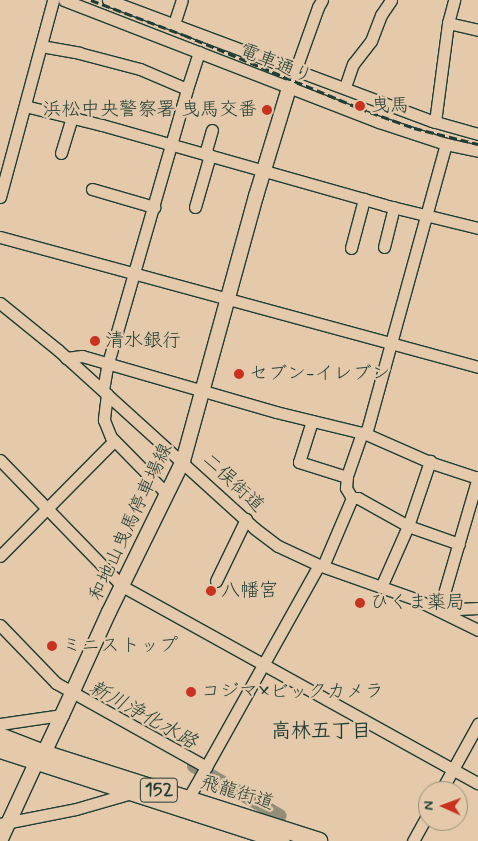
<!DOCTYPE html>
<meta charset="utf-8">
<style>
body{margin:0}
#map{position:relative;width:478px;height:841px;overflow:hidden;background:#e4c9ab;font-family:Mynerve,"Klee One",sans-serif}
div>[style]{position:absolute}
[style*='--x']{left:calc(var(--x)*1px);top:calc(var(--y)*1px);width:calc(var(--w)*1px);rotate:calc(var(--a)*1deg)}
.river>*{height:14px;margin:-7px;padding:0 7px;transform-origin:7px;border-radius:7px;background:#918e79}
.roads{filter:drop-shadow(1px 0 #1f3d34) drop-shadow(-1px 0 #1f3d34) drop-shadow(0 1px #1f3d34) drop-shadow(0 -1px #1f3d34)}
.minor>*{height:11px;margin:-5.5px;padding:0 5.5px;transform-origin:5.5px;border-radius:5.5px;background:#e4c9ab}
.major>*{height:14px;margin:-7px;padding:0 7px;transform-origin:7px;border-radius:7px;background:#e4c9ab}
.highway>*{height:16px;margin:-8px;padding:0 8px;transform-origin:8px;border-radius:8px;background:#e4c9ab}
.rail>*{height:2.5px;margin-top:-1.25px;transform-origin:0;background:repeating-linear-gradient(90deg,#1f3d34 0 8px,transparent 0 12px)}
.dots>*{width:14px;height:14px;translate:-50% -50%;box-sizing:border-box;border:2px solid #e4c9ab;border-radius:50%}
span{translate:-50% -50%;white-space:nowrap;text-align:center;line-height:1.15;-webkit-text-stroke:4.5px #e4c9ab;paint-order:stroke}
.shield-label span{padding:1px 4px;background:#e4c9ab;border:1px solid;border-radius:4px;-webkit-text-stroke-width:0}
.shield-label{font-size:18px;color:#1f3d34;font-weight:700}
.street-label{font-size:19px;color:#1f3d34}
.poi-label{font-size:19px;color:#1f3d34}
.left{translate:0 -50%;text-align:left}
.right{translate:-100% -50%;text-align:right}
.water-label{font-size:20px;color:#2a453b;font-style:italic}
.neighbourhood-label{font-size:20px;color:#1f3d34;font-weight:700}
.north{position:absolute;left:418px;top:781px;width:50px;height:50px;box-sizing:border-box;background:#e4c9ab;border:1px solid #95917b;border-radius:50%;rotate:272deg;font-size:14px;font-weight:700;line-height:20px;text-align:center;color:#1f3d34}
.north::after{content:'';display:block;margin:auto;width:18px;height:22px;background:#c8321e;clip-path:polygon(50% 0,100% 100%,50% 72%,0 100%)}
</style>
<div id="map">
<div class="river">
<i style="--x:194;--y:766;--w:99;--a:30.2"></i>
</div>
<div class="roads">
<div class="minor">
<i style="--x:64;--y:0;--w:338;--a:21.2"></i>
<i style="--x:379;--y:122;--w:71;--a:18.2"></i>
<i style="--x:446;--y:144;--w:33;--a:12"></i>
<i style="--x:108;--y:0;--w:346;--a:20.5"></i>
<i style="--x:432;--y:121;--w:48;--a:15.8"></i>
<i style="--x:448;--y:23;--w:24;--a:-75"></i>
<i style="--x:174;--y:24;--w:25;--a:-72"></i>
<i style="--x:41;--y:46;--w:39;--a:10"></i>
<i style="--x:79;--y:53;--w:63;--a:14.7"></i>
<i style="--x:140;--y:69;--w:51;--a:23.1"></i>
<i style="--x:187;--y:89;--w:39;--a:-72"></i>
<i style="--x:346;--y:84;--w:21;--a:-71"></i>
<i style="--x:353;--y:64;--w:29;--a:-52"></i>
<i style="--x:371;--y:41;--w:28;--a:-69"></i>
<i style="--x:381;--y:15;--w:18;--a:-56"></i>
<i style="--x:289;--y:88;--w:86;--a:-70.3"></i>
<i style="--x:318;--y:7;--w:8;--a:-60"></i>
<i style="--x:25;--y:106;--w:79;--a:13.9"></i>
<i style="--x:102;--y:125;--w:293;--a:15.8"></i>
<i style="--x:384;--y:205;--w:97;--a:13.7"></i>
<i style="--x:435;--y:122;--w:100;--a:-82.5"></i>
<i style="--x:448;--y:23;--w:31;--a:13"></i>
<i style="--x:61;--y:153;--w:38;--a:-73"></i>
<i style="--x:205;--y:154;--w:25;--a:-74"></i>
<i style="--x:92;--y:189;--w:65;--a:16.2"></i>
<i style="--x:0;--y:197;--w:204;--a:-74.9"></i>
<i style="--x:195;--y:207;--w:54;--a:-73.9"></i>
<i style="--x:0;--y:237;--w:495;--a:15.2"></i>
<i style="--x:384;--y:247;--w:41;--a:-76"></i>
<i style="--x:351;--y:248;--w:51;--a:-75.1"></i>
<i style="--x:0;--y:303;--w:75;--a:39"></i>
<i style="--x:58;--y:350;--w:265;--a:42.2"></i>
<i style="--x:254;--y:528;--w:30;--a:37"></i>
<i style="--x:278;--y:546;--w:45;--a:24.9"></i>
<i style="--x:319;--y:565;--w:102;--a:19.5"></i>
<i style="--x:415;--y:599;--w:70;--a:26.2"></i>
<i style="--x:66;--y:358;--w:16;--a:-7"></i>
<i style="--x:82;--y:356;--w:202;--a:16.1"></i>
<i style="--x:276;--y:412;--w:93;--a:13.7"></i>
<i style="--x:366;--y:434;--w:72;--a:23.7"></i>
<i style="--x:432;--y:463;--w:48;--a:18.1"></i>
<i style="--x:103;--y:390;--w:27;--a:-80"></i>
<i style="--x:108;--y:363;--w:285;--a:-73.9"></i>
<i style="--x:107;--y:394;--w:26;--a:97"></i>
<i style="--x:104;--y:420;--w:18;--a:68"></i>
<i style="--x:111;--y:437;--w:78;--a:45.5"></i>
<i style="--x:312;--y:421;--w:43;--a:107.6"></i>
<i style="--x:299;--y:462;--w:50;--a:17.4"></i>
<i style="--x:366;--y:434;--w:301;--a:-74.6"></i>
<i style="--x:0;--y:460;--w:175;--a:45.9"></i>
<i style="--x:122;--y:586;--w:407;--a:29"></i>
<i style="--x:478;--y:477;--w:139;--a:106.3"></i>
<i style="--x:439;--y:610;--w:39;--a:-3"></i>
<i style="--x:352;--y:498;--w:6;--a:0"></i>
<i style="--x:358;--y:498;--w:57;--a:29.2"></i>
<i style="--x:408;--y:526;--w:54;--a:19.4"></i>
<i style="--x:0;--y:556;--w:162;--a:-45.3"></i>
<i style="--x:323;--y:566;--w:74;--a:-66.9"></i>
<i style="--x:352;--y:498;--w:12;--a:-121"></i>
<i style="--x:346;--y:488;--w:12;--a:-85"></i>
<i style="--x:347;--y:476;--w:46;--a:-70.8"></i>
<i style="--x:216;--y:581;--w:69;--a:-64.2"></i>
<i style="--x:381;--y:587;--w:67;--a:-66.1"></i>
<i style="--x:408;--y:526;--w:69;--a:-71.3"></i>
<i style="--x:0;--y:625;--w:81;--a:46"></i>
<i style="--x:56;--y:683;--w:172;--a:29.2"></i>
<i style="--x:206;--y:767;--w:231;--a:-60.8"></i>
<i style="--x:0;--y:724;--w:63;--a:-8.3"></i>
<i style="--x:441;--y:791;--w:77;--a:-61.1"></i>
<i style="--x:185;--y:804;--w:43;--a:-60.4"></i>
<i style="--x:0;--y:824;--w:77;--a:-11.2"></i>
<i style="--x:76;--y:809;--w:57;--a:-16.2"></i>
<i style="--x:413;--y:841;--w:31;--a:-61"></i>
</div>
<div class="major">
<i style="--x:0;--y:841;--w:86;--a:-65.2"></i>
<i style="--x:36;--y:763;--w:13;--a:-51"></i>
<i style="--x:44;--y:753;--w:42;--a:-64.7"></i>
<i style="--x:62;--y:715;--w:113;--a:-65.5"></i>
<i style="--x:109;--y:612;--w:168;--a:-63.9"></i>
<i style="--x:183;--y:461;--w:275;--a:-74.6"></i>
<i style="--x:256;--y:196;--w:113;--a:-73"></i>
</div>
<div class="highway">
<i style="--x:0;--y:736;--w:47;--a:21.1"></i>
<i style="--x:44;--y:753;--w:289;--a:17.7"></i>
<i style="--x:0;--y:750;--w:296;--a:17.9"></i>
</div>
</div>
<div class="rail">
<i style="--x:91;--y:0;--w:99;--a:20.6"></i>
<i style="--x:184;--y:35;--w:190;--a:22.6"></i>
<i style="--x:359;--y:108;--w:59;--a:20"></i>
<i style="--x:414;--y:128;--w:66;--a:14"></i>
</div>
<div class="dots">
<i style="left:360px;top:106px;background:#c8321e"></i>
<i style="left:267px;top:110px;background:#c8321e"></i>
<i style="left:95px;top:341px;background:#c8321e"></i>
<i style="left:239px;top:374px;background:#c8321e"></i>
<i style="left:211px;top:591px;background:#c8321e"></i>
<i style="left:360px;top:603px;background:#c8321e"></i>
<i style="left:52px;top:646px;background:#c8321e"></i>
<i style="left:191px;top:692px;background:#c8321e"></i>
</div>
<div class="shield-label">
<span style="left:159px;top:790px">152</span>
</div>
<div class="street-label">
<span style="left:276px;top:64px;rotate:22deg">電車通り</span>
<span style="left:233px;top:483px;rotate:43deg">二俣街道</span>
<span style="left:131px;top:522px;rotate:-65deg">和地山曳馬停車場線</span>
<span style="left:237px;top:793px;rotate:17deg">飛龍街道</span>
</div>
<div class="poi-label">
<span class="left" style="left:371px;top:106px">曳馬</span>
<span class="right" style="left:257px;top:110px">浜松中央警察署 曳馬交番</span>
<span class="left" style="left:105px;top:341px">清水銀行</span>
<span class="left" style="left:249px;top:374px">セブン-イレブン</span>
<span class="left" style="left:221px;top:591px">八幡宮</span>
<span class="left" style="left:370px;top:603px">ひくま薬局</span>
<span class="left" style="left:62px;top:646px">ミニストップ</span>
<span class="left" style="left:201px;top:692px">コジマ×ビックカメラ</span>
</div>
<div class="water-label">
<span style="left:143px;top:715px;rotate:29deg">新川浄化水路</span>
</div>
<div class="neighbourhood-label">
<span style="left:321px;top:731px">高林五丁目</span>
</div>
<div class="north">N</div>
</div>
